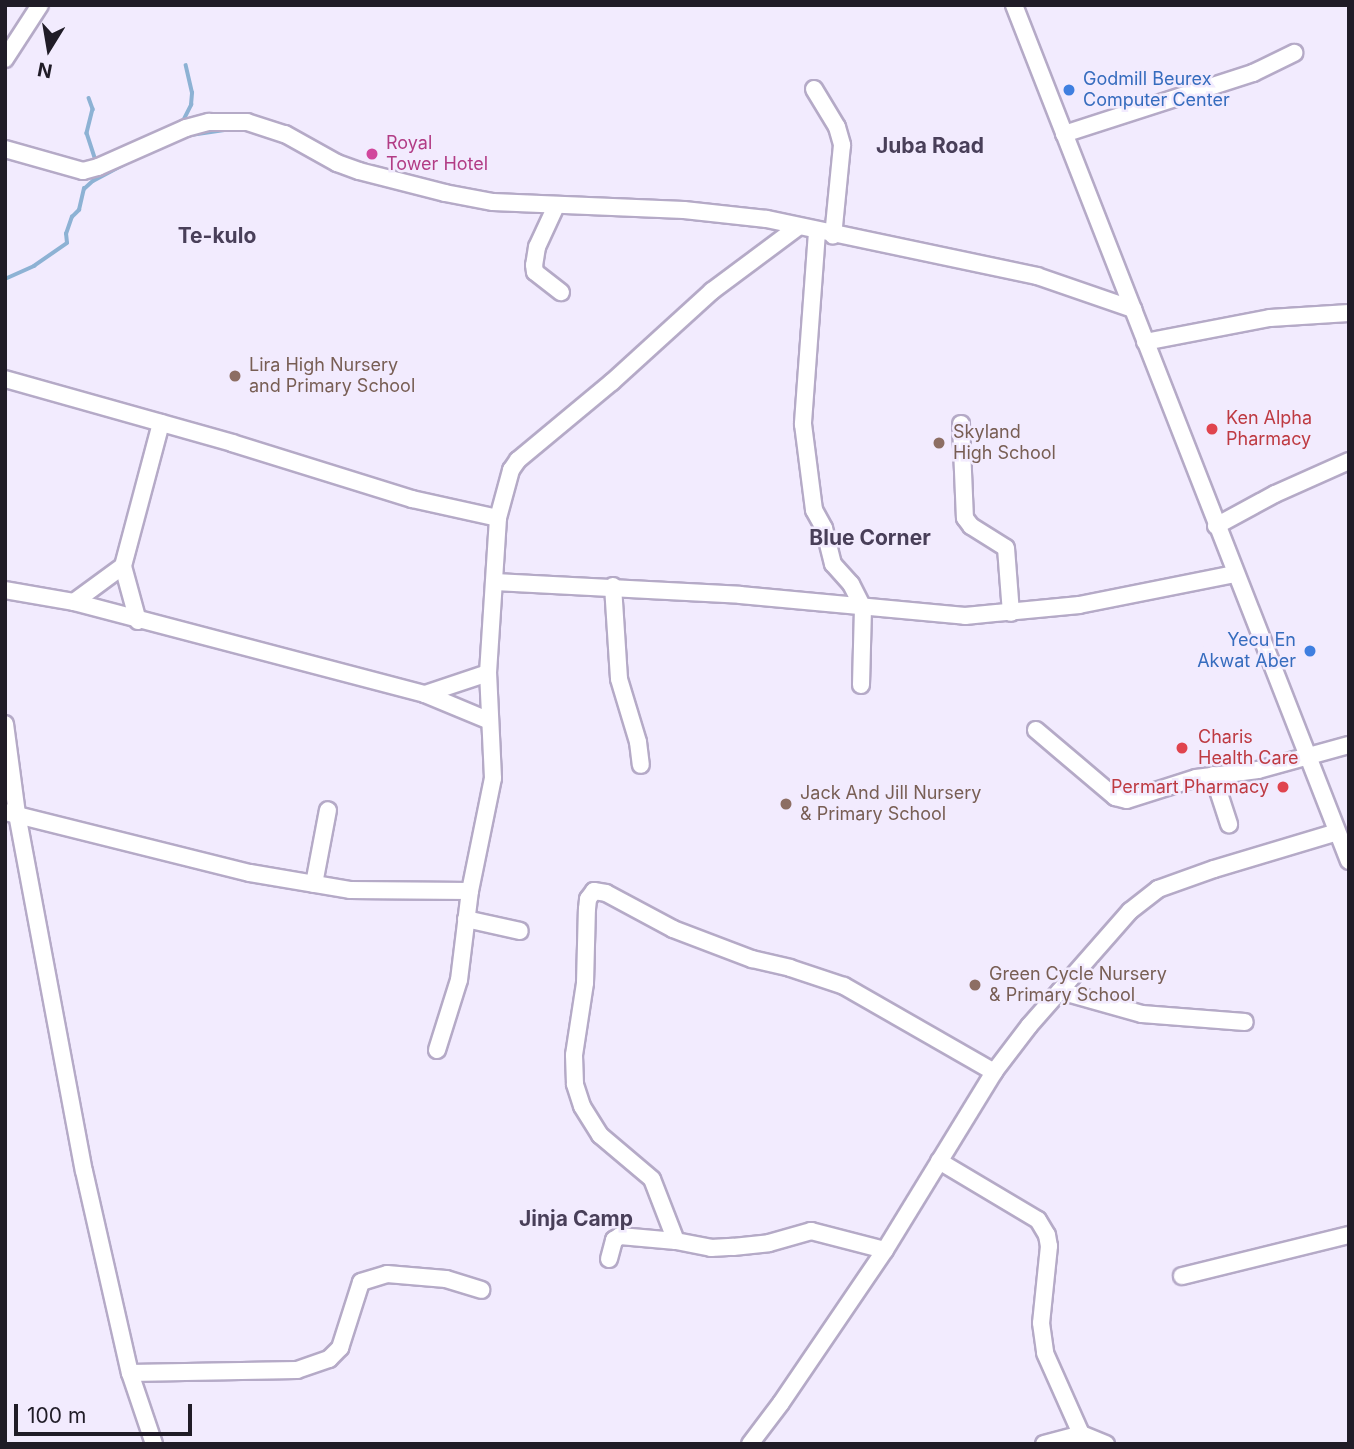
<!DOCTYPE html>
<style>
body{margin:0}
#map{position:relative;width:1354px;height:1449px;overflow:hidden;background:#f2ebfe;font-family:Inter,sans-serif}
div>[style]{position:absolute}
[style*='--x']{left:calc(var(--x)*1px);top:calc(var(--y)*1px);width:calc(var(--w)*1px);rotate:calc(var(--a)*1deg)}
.stream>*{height:3.5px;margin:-1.75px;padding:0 1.75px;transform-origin:1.75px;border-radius:1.75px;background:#8db2d4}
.roads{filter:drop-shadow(2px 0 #b5aac7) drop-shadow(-2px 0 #b5aac7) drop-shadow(0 2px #b5aac7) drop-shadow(0 -2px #b5aac7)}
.minor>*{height:16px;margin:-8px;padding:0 8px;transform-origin:8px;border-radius:8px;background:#fff}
.dots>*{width:19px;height:19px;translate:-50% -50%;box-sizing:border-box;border:4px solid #f2ebfe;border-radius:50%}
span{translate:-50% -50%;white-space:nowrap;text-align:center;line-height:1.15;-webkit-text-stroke:5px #f2ebfe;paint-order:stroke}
.shop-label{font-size:18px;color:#366cbe}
.left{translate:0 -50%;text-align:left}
.right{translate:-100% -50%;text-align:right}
.hotel-label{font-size:18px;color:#b23c85}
.education-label{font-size:18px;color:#785e54}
.health-label{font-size:18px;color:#be3a42}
.quarter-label{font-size:21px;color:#493f59;font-weight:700}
.frame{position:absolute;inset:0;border:7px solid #201c27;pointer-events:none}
.north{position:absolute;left:14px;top:14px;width:70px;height:70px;-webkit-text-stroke:5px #f2ebfe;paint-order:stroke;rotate:191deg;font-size:19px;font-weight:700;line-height:28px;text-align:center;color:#201c27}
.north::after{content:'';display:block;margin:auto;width:24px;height:32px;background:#201c27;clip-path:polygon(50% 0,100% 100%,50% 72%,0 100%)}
.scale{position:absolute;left:14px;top:1404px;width:178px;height:32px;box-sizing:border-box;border:4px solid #201c27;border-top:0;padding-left:9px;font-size:21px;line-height:24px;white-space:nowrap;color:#201c27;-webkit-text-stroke:5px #f2ebfe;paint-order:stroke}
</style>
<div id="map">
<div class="stream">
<i style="--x:89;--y:98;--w:12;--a:70"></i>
<i style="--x:93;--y:109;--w:25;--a:104"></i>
<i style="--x:87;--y:133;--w:29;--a:72"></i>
<i style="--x:184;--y:119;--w:16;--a:-63"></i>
<i style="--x:191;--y:105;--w:12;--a:-85"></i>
<i style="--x:192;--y:93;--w:28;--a:-103"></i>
<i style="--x:184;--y:136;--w:49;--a:-8.3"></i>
<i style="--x:5;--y:279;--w:32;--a:-24"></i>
<i style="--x:34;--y:266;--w:40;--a:-34.9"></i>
<i style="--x:67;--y:243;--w:9;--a:-96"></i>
<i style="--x:66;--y:234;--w:18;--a:-71"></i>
<i style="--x:72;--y:217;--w:10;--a:-45"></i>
<i style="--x:79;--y:210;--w:22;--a:-77"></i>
<i style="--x:84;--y:189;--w:12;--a:-42"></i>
<i style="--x:93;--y:181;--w:49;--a:-28.1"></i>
</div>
<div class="roads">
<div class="minor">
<i style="--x:1014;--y:5;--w:919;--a:68.63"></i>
<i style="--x:5;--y:59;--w:64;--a:-57.1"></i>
<i style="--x:814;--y:89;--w:44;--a:58.8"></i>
<i style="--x:837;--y:127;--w:19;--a:74"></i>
<i style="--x:842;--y:145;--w:91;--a:95.6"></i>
<i style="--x:1064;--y:134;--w:199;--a:-17.9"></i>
<i style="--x:1253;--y:73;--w:46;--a:-26"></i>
<i style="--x:5;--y:149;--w:81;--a:15.8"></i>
<i style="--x:83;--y:171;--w:16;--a:-15"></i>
<i style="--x:98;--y:167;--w:96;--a:-23.9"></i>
<i style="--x:186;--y:128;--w:24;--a:-15"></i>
<i style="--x:209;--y:122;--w:38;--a:0"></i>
<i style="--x:247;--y:122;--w:40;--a:18"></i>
<i style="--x:285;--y:134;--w:60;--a:29.1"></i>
<i style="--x:337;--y:163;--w:23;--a:20"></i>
<i style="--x:359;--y:171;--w:89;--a:14.3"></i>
<i style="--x:445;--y:193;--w:49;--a:10.6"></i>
<i style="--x:493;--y:202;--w:191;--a:2.4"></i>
<i style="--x:684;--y:210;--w:83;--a:6.2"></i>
<i style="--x:767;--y:219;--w:276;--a:11.9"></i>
<i style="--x:1037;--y:276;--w:102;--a:19"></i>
<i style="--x:556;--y:206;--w:45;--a:114.9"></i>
<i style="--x:537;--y:247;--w:18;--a:99"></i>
<i style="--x:534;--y:265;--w:7;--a:82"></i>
<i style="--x:535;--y:272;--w:33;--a:38"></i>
<i style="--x:817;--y:232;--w:193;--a:94.2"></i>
<i style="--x:803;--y:424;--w:87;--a:82.7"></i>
<i style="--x:814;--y:510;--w:21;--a:61"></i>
<i style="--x:824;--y:528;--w:37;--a:76"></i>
<i style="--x:833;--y:564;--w:27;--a:48"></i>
<i style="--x:851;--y:584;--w:27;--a:63"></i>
<i style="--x:863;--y:608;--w:77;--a:91.5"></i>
<i style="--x:1145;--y:342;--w:127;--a:-10.9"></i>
<i style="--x:1270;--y:318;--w:79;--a:-3.6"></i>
<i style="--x:5;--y:379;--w:236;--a:15.7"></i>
<i style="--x:232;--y:443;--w:189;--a:17.3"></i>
<i style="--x:412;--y:499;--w:88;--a:12.5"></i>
<i style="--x:961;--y:424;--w:94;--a:87.6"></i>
<i style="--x:965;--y:518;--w:10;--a:53"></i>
<i style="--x:971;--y:526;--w:41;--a:32.2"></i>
<i style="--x:1006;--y:548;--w:65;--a:85.6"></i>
<i style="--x:1216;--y:526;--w:67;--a:-28.5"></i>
<i style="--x:1275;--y:494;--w:81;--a:-24"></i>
<i style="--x:495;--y:582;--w:245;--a:3"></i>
<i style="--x:740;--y:595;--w:226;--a:5.3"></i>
<i style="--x:965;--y:616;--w:115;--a:-5.5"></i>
<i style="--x:1079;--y:605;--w:158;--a:-11.3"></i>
<i style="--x:613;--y:586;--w:93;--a:86.3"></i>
<i style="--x:619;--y:679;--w:66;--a:73.2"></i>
<i style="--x:638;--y:742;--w:23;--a:83"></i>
<i style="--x:5;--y:590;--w:70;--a:9.9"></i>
<i style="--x:74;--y:602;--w:363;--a:14.7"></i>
<i style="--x:425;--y:694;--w:70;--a:22.6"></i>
<i style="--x:74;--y:602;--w:61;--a:-36.3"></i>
<i style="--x:138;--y:621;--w:57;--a:-105.3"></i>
<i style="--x:123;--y:566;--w:148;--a:-75.1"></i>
<i style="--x:425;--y:694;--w:66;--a:-18.4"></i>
<i style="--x:5;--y:724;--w:91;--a:82.4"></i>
<i style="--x:17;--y:814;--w:363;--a:79.4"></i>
<i style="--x:84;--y:1171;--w:207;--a:77.2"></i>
<i style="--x:130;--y:1373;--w:75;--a:71.3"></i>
<i style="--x:1036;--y:730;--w:104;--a:40.3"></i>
<i style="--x:1115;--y:797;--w:12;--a:14"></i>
<i style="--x:1127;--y:800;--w:72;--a:-17.7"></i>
<i style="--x:1196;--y:778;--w:63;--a:-7.4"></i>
<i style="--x:1258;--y:770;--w:94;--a:-15.4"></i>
<i style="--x:1213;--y:775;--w:52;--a:71.9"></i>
<i style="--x:5;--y:812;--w:252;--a:14"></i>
<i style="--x:250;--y:873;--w:101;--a:9.6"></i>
<i style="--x:350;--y:890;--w:120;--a:0.5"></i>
<i style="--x:470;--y:891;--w:115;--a:-78.5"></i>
<i style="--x:493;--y:778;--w:105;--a:-92.7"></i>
<i style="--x:488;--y:673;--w:155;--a:-86.3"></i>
<i style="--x:498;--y:518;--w:50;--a:-74.8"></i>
<i style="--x:511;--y:470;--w:12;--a:-55"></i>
<i style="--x:518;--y:460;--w:122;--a:-39.7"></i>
<i style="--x:612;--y:382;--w:135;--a:-42.3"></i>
<i style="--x:712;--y:291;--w:107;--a:-36.7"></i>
<i style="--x:314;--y:884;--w:75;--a:-79.3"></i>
<i style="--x:466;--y:919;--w:55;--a:12.5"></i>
<i style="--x:1060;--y:991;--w:85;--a:15.7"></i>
<i style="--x:1142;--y:1014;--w:103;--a:4.4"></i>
<i style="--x:437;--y:1050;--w:73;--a:-72.6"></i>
<i style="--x:459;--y:980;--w:90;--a:-83"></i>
<i style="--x:939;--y:1161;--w:115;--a:30.8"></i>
<i style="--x:1038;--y:1220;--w:17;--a:59"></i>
<i style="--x:1047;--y:1235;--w:11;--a:80"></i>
<i style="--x:1049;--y:1246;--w:77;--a:95.9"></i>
<i style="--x:1041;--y:1323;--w:30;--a:82"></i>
<i style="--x:1045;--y:1353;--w:89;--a:66"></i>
<i style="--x:676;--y:1241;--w:66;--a:-111.2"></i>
<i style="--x:652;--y:1179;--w:68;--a:-139.8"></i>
<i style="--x:600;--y:1135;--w:34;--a:-122"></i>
<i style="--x:582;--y:1106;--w:23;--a:-108"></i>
<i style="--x:575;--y:1084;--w:29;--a:-92"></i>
<i style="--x:574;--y:1055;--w:73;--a:-81.3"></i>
<i style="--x:585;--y:983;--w:74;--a:-88.5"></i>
<i style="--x:587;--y:909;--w:10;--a:-84"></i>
<i style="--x:588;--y:899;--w:10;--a:-53"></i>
<i style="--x:594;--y:891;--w:12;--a:9"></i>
<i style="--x:606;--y:893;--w:76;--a:28.2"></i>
<i style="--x:673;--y:929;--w:85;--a:20.8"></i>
<i style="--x:752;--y:959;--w:39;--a:13"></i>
<i style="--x:790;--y:968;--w:57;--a:18.4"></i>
<i style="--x:844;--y:986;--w:173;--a:29.8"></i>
<i style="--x:609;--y:1259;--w:20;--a:-75"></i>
<i style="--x:614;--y:1240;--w:7;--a:-34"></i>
<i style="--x:620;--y:1236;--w:56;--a:5.1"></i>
<i style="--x:676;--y:1241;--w:36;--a:11"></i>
<i style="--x:711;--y:1248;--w:22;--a:-3"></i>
<i style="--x:733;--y:1247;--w:36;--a:-6"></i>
<i style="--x:769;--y:1243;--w:44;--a:-15.9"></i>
<i style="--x:811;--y:1231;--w:76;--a:14.4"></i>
<i style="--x:1182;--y:1276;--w:172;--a:-13.8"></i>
<i style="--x:130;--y:1373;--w:167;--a:-1"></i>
<i style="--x:297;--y:1370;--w:34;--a:-19"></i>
<i style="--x:329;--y:1359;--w:16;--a:-45"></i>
<i style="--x:340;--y:1348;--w:69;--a:-72.3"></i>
<i style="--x:361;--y:1282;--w:27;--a:-17"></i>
<i style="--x:387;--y:1274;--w:59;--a:4.8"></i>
<i style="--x:446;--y:1279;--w:37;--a:17"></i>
<i style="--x:750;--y:1444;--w:51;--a:-52.9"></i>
<i style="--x:781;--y:1403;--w:185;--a:-55.8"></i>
<i style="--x:885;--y:1250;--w:209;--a:-58.5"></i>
<i style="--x:994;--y:1072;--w:58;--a:-52.7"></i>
<i style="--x:1029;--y:1026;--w:153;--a:-48.7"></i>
<i style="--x:1130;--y:911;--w:36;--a:-38"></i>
<i style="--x:1158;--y:889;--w:59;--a:-19.7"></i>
<i style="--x:1214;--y:869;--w:128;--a:-16.7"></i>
<i style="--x:1044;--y:1444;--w:38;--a:-15"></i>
<i style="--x:1081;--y:1434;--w:27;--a:22"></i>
</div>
</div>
<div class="dots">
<i style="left:1069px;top:90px;background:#3f7fe0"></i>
<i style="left:372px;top:154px;background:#d1479c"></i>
<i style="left:235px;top:376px;background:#8d6e63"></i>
<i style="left:1212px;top:429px;background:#e0444e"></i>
<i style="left:939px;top:443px;background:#8d6e63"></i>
<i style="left:1310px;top:651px;background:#3f7fe0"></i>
<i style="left:1182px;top:748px;background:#e0444e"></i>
<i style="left:1283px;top:787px;background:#e0444e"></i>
<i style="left:786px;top:804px;background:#8d6e63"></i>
<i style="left:975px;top:985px;background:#8d6e63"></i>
</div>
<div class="shop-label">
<span class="left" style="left:1083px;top:90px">Godmill Beurex<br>Computer Center</span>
<span class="right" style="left:1296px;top:651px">Yecu En<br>Akwat Aber</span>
</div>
<div class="hotel-label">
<span class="left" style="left:386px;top:154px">Royal<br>Tower Hotel</span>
</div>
<div class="education-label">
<span class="left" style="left:249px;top:376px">Lira High Nursery<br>and Primary School</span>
<span class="left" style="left:953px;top:443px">Skyland<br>High School</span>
<span class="left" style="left:800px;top:804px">Jack And Jill Nursery<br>&amp; Primary School</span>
<span class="left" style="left:989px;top:985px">Green Cycle Nursery<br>&amp; Primary School</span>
</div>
<div class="health-label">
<span class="left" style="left:1226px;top:429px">Ken Alpha<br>Pharmacy</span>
<span class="left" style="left:1198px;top:748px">Charis<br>Health Care</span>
<span class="right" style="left:1269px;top:787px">Permart Pharmacy</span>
</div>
<div class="quarter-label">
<span style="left:930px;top:146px">Juba Road</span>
<span style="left:217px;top:236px">Te-kulo</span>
<span style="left:870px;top:538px">Blue Corner</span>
<span style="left:576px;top:1219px">Jinja Camp</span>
</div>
<div class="frame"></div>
<div class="north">N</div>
<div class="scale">100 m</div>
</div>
